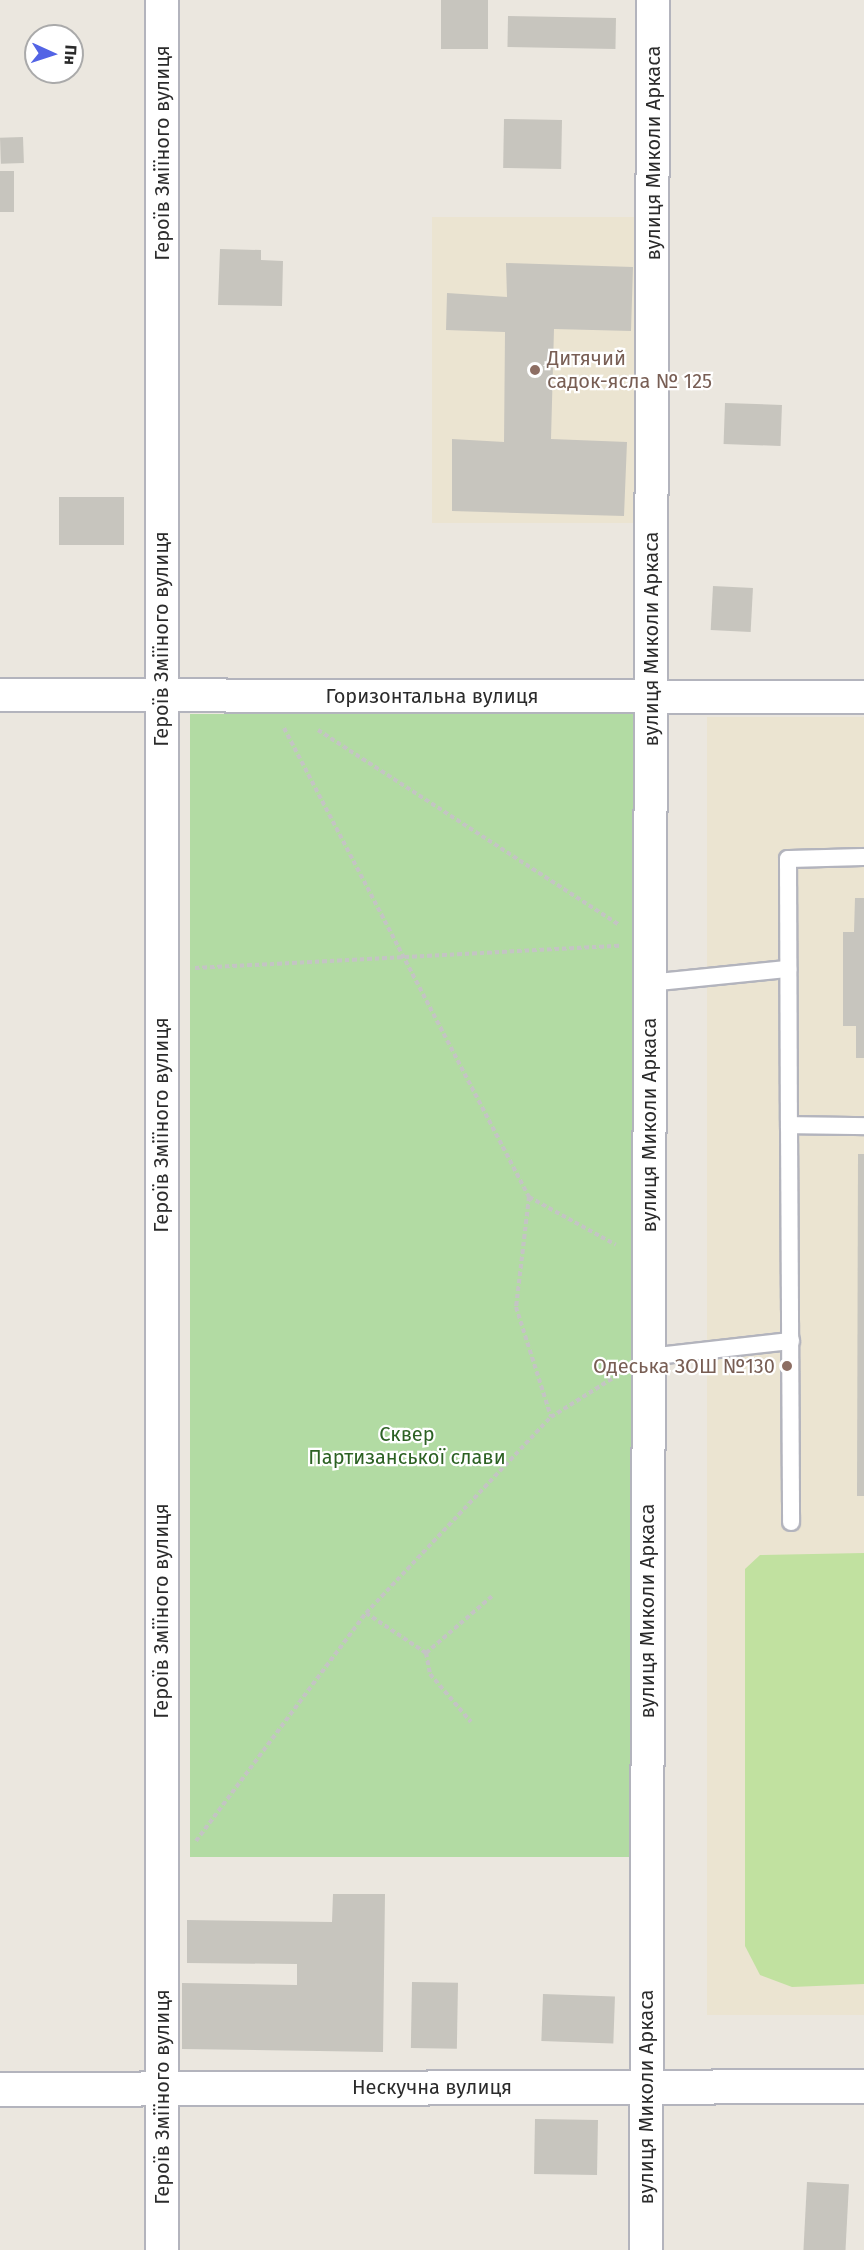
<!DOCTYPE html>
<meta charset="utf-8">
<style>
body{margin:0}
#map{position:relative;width:864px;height:2250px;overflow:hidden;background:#ebe7df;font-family:"Fira Sans",sans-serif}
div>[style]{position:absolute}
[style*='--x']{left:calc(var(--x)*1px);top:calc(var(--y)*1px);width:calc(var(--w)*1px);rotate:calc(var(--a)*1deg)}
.education>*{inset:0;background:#ebe4d1;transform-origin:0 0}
.green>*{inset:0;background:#b2dba3;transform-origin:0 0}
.pitch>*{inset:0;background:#c1e1a0}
.building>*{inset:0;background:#c7c5be;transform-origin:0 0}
.path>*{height:4px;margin-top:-2px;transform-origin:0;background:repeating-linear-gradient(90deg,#c4c4c4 0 4.5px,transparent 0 7.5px)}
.roads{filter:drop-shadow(2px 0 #b3b4bd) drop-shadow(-2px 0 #b3b4bd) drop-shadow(0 2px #b3b4bd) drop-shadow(0 -2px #b3b4bd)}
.service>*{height:16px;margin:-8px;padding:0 8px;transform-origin:8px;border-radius:8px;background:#fff}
.minor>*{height:32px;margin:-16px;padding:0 16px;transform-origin:16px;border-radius:16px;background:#fff}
.tertiary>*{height:33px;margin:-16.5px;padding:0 16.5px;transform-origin:16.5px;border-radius:16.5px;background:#fff}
.dots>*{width:16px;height:16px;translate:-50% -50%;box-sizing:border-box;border:3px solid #fff;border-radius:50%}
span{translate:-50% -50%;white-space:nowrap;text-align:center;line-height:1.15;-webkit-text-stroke:4.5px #fff;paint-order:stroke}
.street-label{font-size:20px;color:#2b2b2b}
.education-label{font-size:20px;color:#785e54}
.left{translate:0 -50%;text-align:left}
.right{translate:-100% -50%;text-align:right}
.park-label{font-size:20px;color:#2c6123}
.north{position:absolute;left:24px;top:24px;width:60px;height:60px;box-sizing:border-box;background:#fff;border:2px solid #aaa;border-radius:50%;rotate:93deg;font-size:16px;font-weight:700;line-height:24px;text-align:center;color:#2b2b2b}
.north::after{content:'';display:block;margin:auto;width:21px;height:27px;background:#5364e5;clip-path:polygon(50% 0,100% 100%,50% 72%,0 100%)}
</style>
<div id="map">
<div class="education">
<i style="left:432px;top:217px;width:207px;height:306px"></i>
<i style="left:864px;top:717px;width:1298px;height:157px;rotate:90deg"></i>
</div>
<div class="green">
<i style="left:190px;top:714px;width:444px;height:1143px"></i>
</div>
<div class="pitch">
<i style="clip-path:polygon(864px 1553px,864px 1984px,792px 1987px,760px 1975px,745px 1946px,745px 1569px,760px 1555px)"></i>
</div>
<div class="building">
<i style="left:441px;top:0;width:47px;height:49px"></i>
<i style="left:508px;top:16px;width:108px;height:31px;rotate:1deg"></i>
<i style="left:504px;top:119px;width:58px;height:49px;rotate:1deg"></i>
<i style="left:23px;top:137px;width:26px;height:23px;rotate:88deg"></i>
<i style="left:0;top:171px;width:14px;height:41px"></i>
<i style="clip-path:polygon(220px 249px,261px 250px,261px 260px,283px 261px,282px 306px,218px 305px)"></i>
<i style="clip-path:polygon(506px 263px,633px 267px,631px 331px,554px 329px,551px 439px,627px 442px,624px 516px,452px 511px,452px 439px,504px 442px,505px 332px,446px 330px,447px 293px,507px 297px)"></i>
<i style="left:725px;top:403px;width:57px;height:41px;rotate:2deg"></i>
<i style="left:59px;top:497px;width:65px;height:48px"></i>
<i style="left:713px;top:586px;width:40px;height:44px;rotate:3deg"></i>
<i style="clip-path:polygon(855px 898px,864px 898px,864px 1058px,856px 1058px,856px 1026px,843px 1026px,843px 932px,854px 932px)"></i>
<i style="clip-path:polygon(858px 1154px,864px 1154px,864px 1496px,857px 1496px)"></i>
<i style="clip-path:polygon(333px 1894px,385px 1894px,383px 2052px,182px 2049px,182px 1983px,297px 1985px,297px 1964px,187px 1963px,187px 1920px,332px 1922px)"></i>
<i style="left:412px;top:1982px;width:46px;height:66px;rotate:1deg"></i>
<i style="left:543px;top:1994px;width:72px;height:47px;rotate:2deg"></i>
<i style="left:535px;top:2119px;width:63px;height:55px;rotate:1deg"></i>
<i style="left:807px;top:2182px;width:42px;height:68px;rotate:3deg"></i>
</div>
<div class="path">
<i style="--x:284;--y:728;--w:529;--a:62.42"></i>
<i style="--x:529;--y:1197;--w:99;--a:28.9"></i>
<i style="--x:318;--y:730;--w:359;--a:32.9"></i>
<i style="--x:195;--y:968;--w:425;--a:-3"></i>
<i style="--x:529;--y:1197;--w:111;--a:96.7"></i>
<i style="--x:516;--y:1307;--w:115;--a:72.3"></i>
<i style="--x:366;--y:1613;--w:72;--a:33.7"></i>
<i style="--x:426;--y:1653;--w:21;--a:79"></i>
<i style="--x:430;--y:1674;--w:63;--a:49.5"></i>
<i style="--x:426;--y:1653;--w:87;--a:-40.8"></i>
<i style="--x:196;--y:1841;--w:284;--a:-53.3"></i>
<i style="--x:366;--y:1613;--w:270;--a:-46.7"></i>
<i style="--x:551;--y:1417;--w:77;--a:-32.2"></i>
</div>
<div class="roads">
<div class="service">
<i style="--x:864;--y:857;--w:76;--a:178.5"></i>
<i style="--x:788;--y:859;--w:266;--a:89.8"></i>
<i style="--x:789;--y:1125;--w:75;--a:0.8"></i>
<i style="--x:649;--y:983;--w:140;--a:-5.8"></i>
<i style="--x:789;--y:1125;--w:397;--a:89.7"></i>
<i style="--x:648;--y:1357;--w:144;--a:-6.4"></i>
</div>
<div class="minor">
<i style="--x:162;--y:0;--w:2250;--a:90"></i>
<i style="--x:0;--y:695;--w:864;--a:0.13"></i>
<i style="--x:646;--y:2250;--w:2250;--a:-89.82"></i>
</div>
<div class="tertiary">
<i style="--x:0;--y:2089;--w:864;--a:-0.2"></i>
</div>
</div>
<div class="dots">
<i style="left:535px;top:370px;background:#8d6e63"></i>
<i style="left:787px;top:1366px;background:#8d6e63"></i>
</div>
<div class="street-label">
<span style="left:162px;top:153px;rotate:-90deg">Героїв Зміїного вулиця</span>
<span style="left:653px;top:153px;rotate:-90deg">вулиця Миколи Аркаса</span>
<span style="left:161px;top:639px;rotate:-90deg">Героїв Зміїного вулиця</span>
<span style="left:651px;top:639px;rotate:-90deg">вулиця Миколи Аркаса</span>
<span style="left:432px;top:696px">Горизонтальна вулиця</span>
<span style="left:161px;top:1125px;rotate:-90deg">Героїв Зміїного вулиця</span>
<span style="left:649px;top:1125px;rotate:-90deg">вулиця Миколи Аркаса</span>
<span style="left:161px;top:1611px;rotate:-90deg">Героїв Зміїного вулиця</span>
<span style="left:647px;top:1611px;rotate:-90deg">вулиця Миколи Аркаса</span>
<span style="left:432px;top:2087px">Нескучна вулиця</span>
<span style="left:162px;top:2097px;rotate:-90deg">Героїв Зміїного вулиця</span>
<span style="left:646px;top:2097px;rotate:-90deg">вулиця Миколи Аркаса</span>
</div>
<div class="education-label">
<span class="left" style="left:547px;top:370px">Дитячий<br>садок-ясла № 125</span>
<span class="right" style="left:775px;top:1366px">Одеська ЗОШ №130</span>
</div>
<div class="park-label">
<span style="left:407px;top:1446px">Сквер<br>Партизанської слави</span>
</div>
<div class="north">Пн</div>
</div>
